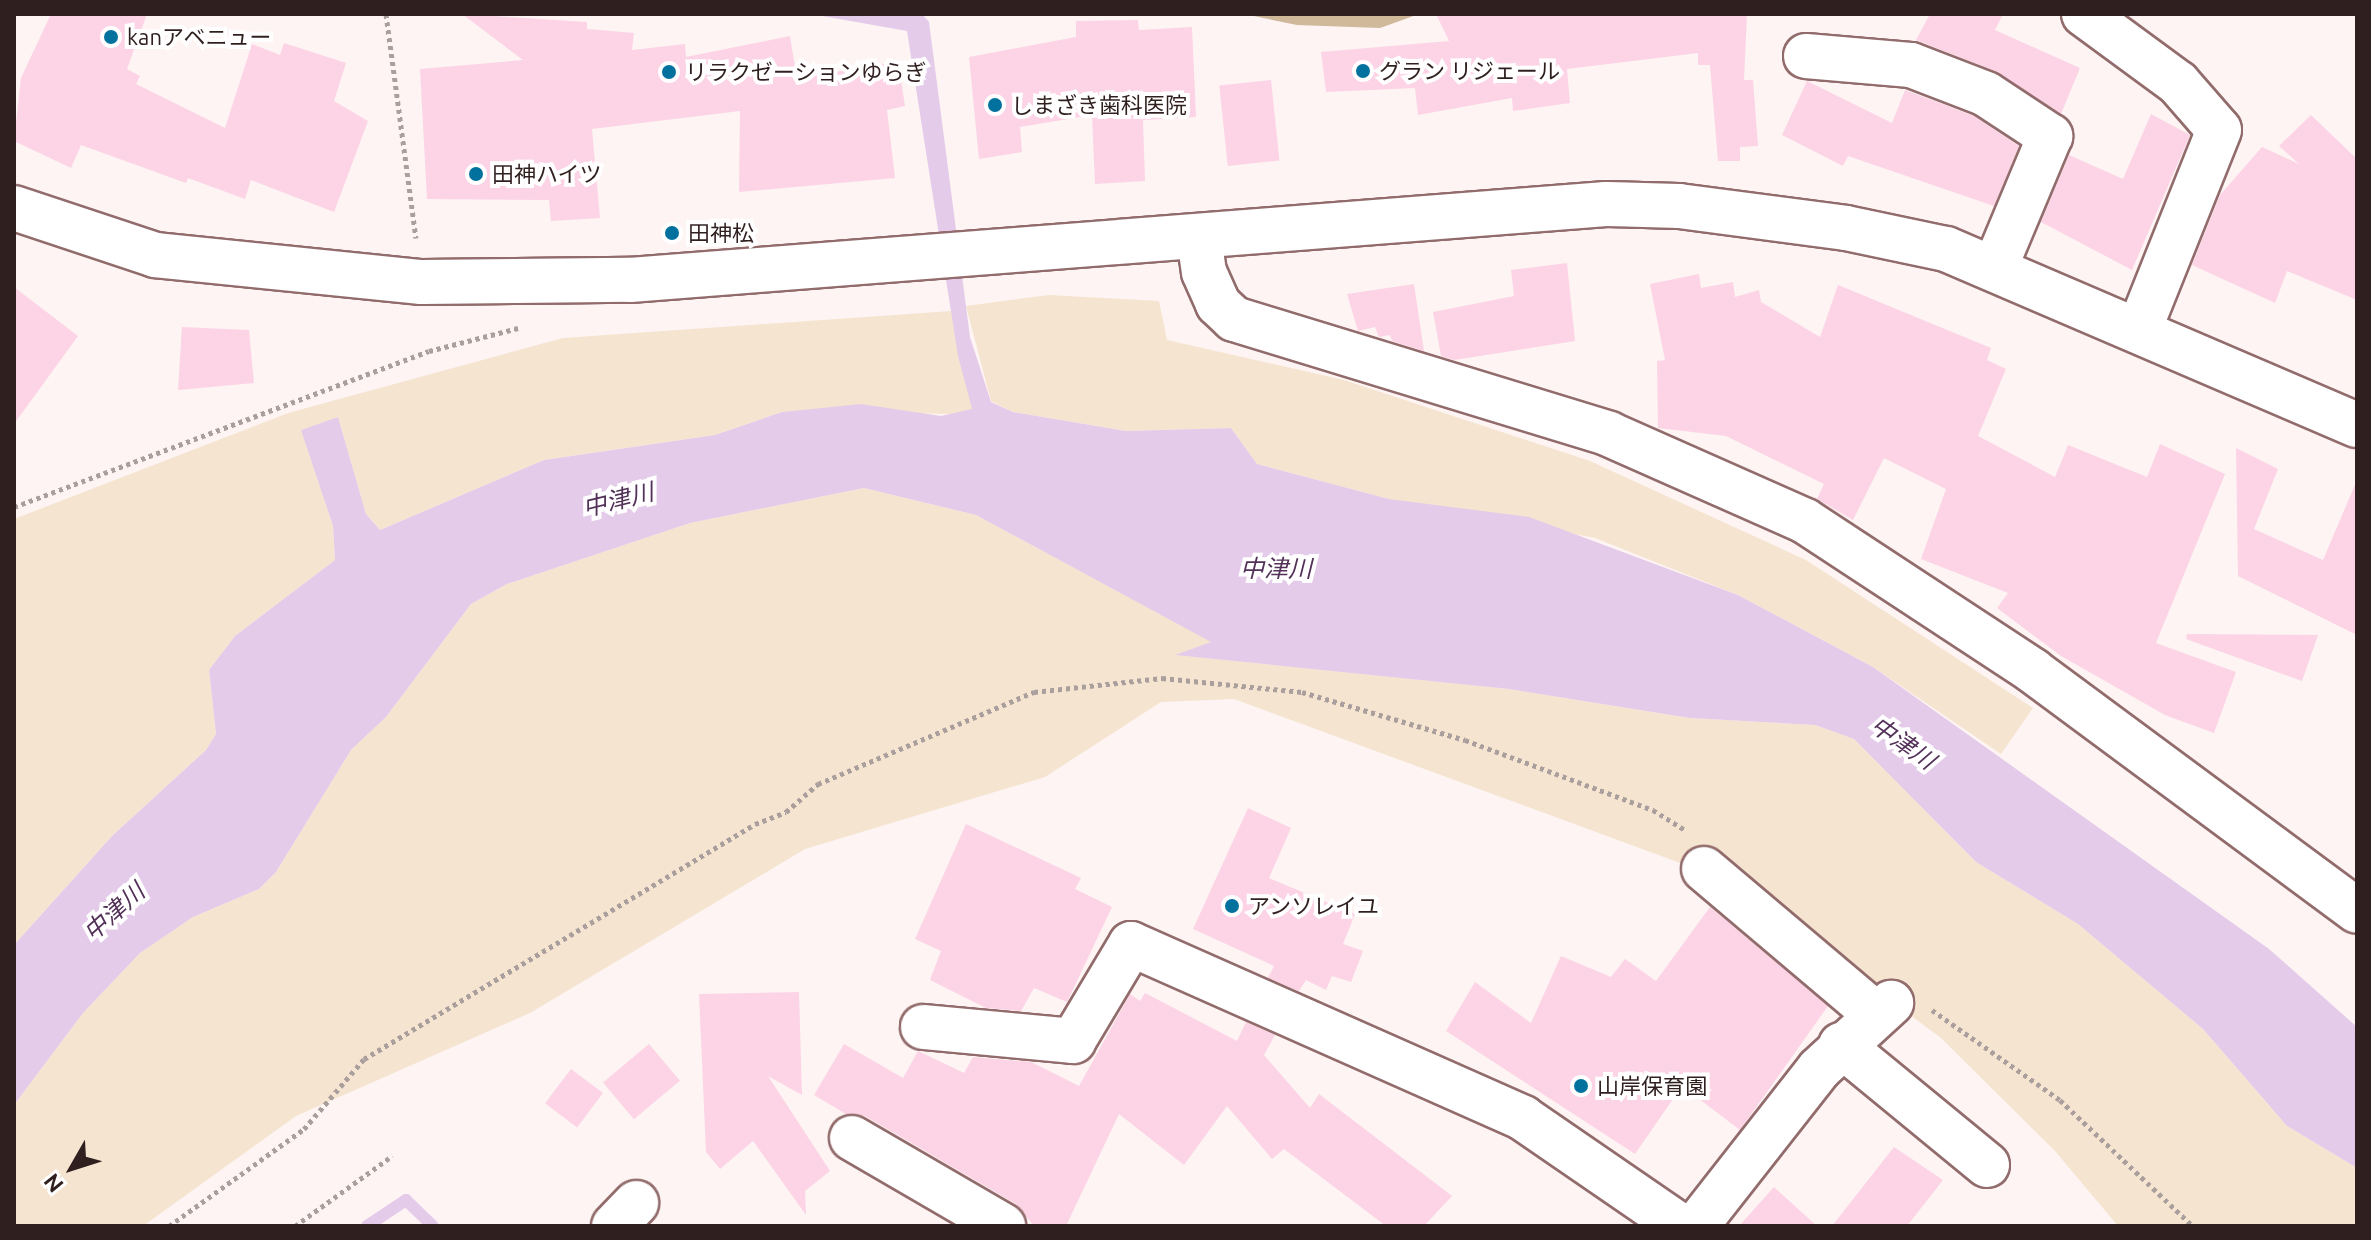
<!DOCTYPE html>
<meta charset="utf-8">
<style>
body{margin:0}
#map{position:relative;width:2371px;height:1240px;overflow:hidden;background:#fdf4f3;font-family:Ubuntu,"Noto Sans JP",sans-serif}
div>[style]{position:absolute}
[style*='--x']{left:calc(var(--x)*1px);top:calc(var(--y)*1px);width:calc(var(--w)*1px);rotate:calc(var(--a)*1deg)}
.green>*{inset:0;background:#f5e5d0}
.forest>*{inset:0;background:#cfb99a}
.water>*{inset:0;background:#e5cbea}
.stream>*{height:12px;margin:-6px;padding:0 6px;transform-origin:6px;border-radius:6px;background:#e5cbea}
.building>*{inset:0;background:#fcd4e6;transform-origin:0 0}
.path>*{height:5px;margin-top:-2.5px;transform-origin:0;background:repeating-linear-gradient(90deg,#ab9f9e 0 4px,transparent 0 8px)}
.roads{filter:drop-shadow(2px 0 #926c6c) drop-shadow(-2px 0 #926c6c) drop-shadow(0 2px #926c6c) drop-shadow(0 -2px #926c6c)}
.minor>*{height:44px;margin:-22px;padding:0 22px;transform-origin:22px;border-radius:22px;background:#fff}
.tertiary>*{height:44px;margin:-22px;padding:0 22px;transform-origin:22px;border-radius:22px;background:#fff}
.dots>*{width:22px;height:22px;translate:-50% -50%;box-sizing:border-box;border:4px solid #fff;border-radius:50%}
span{translate:-50% -50%;white-space:nowrap;text-align:center;line-height:1.15;-webkit-text-stroke:8px #fff;paint-order:stroke}
.poi-label{font-size:22px;color:#2f1f1f}
.left{translate:0 -50%;text-align:left}
.water-label{font-size:24px;color:#523058;font-style:italic}
.frame{position:absolute;inset:0;border:16px solid #2f1f1f;pointer-events:none}
.north{position:absolute;left:32px;top:1128px;width:80px;height:80px;-webkit-text-stroke:6px #fff;paint-order:stroke;rotate:231deg;font-size:22px;font-weight:700;line-height:32px;text-align:center;color:#2f1f1f}
.north::after{content:'';display:block;margin:auto;width:28px;height:36px;background:#2f1f1f;clip-path:polygon(50% 0,100% 100%,50% 72%,0 100%)}
</style>
<div id="map">
<div class="green">
<i style="clip-path:polygon(1049px 295px,1159px 301px,1167px 340px,1344px 380px,1590px 461px,1806px 560px,2033px 708px,2001px 754px,1873px 667px,1738px 595px,1595px 538px,1389px 499px,1257px 464px,1231px 428px,1126px 431px,1013px 412px,991px 401px,966px 306px)"></i>
<i style="clip-path:polygon(951px 311px,972px 409px,962px 414px,782px 412px,715px 435px,544px 460px,380px 530px,366px 514px,338px 417px,302px 430px,333px 526px,335px 560px,235px 636px,209px 670px,216px 735px,206px 750px,112px 836px,14px 945px,14px 519px,288px 413px,563px 338px)"></i>
<i style="clip-path:polygon(864px 488px,976px 515px,1212px 642px,1177px 655px,1509px 689px,1690px 718px,1815px 725px,1854px 739px,1976px 862px,2078px 924px,2203px 1029px,2287px 1126px,2357px 1168px,2357px 1226px,2118px 1226px,2055px 1151px,1941px 1038px,1843px 965px,1683px 864px,1234px 699px,1161px 702px,1045px 777px,805px 849px,530px 1013px,296px 1116px,143px 1226px,14px 1226px,14px 1105px,83px 1013px,140px 953px,193px 917px,259px 889px,276px 872px,351px 750px,386px 717px,471px 604px,507px 584px,690px 523px)"></i>
</div>
<div class="forest">
<i style="clip-path:polygon(1244px 14px,1419px 14px,1380px 28px,1297px 25px)"></i>
</div>
<div class="water">
<i style="clip-path:polygon(811px 14px,922px 14px,929px 22px,970px 337px,991px 402px,1013px 412px,1126px 431px,1231px 428px,1257px 464px,1389px 499px,1529px 517px,1738px 595px,1873px 667px,2269px 949px,2357px 1027px,2357px 1168px,2287px 1126px,2203px 1029px,2078px 924px,1976px 862px,1854px 739px,1815px 725px,1690px 718px,1509px 689px,1175px 655px,1211px 642px,976px 515px,864px 488px,690px 523px,507px 584px,471px 604px,386px 717px,351px 750px,276px 872px,259px 889px,193px 917px,140px 953px,83px 1013px,14px 1105px,14px 945px,112px 836px,206px 750px,216px 734px,209px 670px,235px 636px,335px 560px,333px 526px,301px 430px,338px 417px,366px 514px,380px 530px,544px 460px,715px 435px,782px 412px,861px 404px,941px 416px,972px 409px,958px 356px,907px 31px)"></i>
</div>
<div class="stream">
<i style="--x:367;--y:1226;--w:47;--a:-33.7"></i>
<i style="--x:406;--y:1200;--w:37;--a:44"></i>
</div>
<div class="building">
<i style="clip-path:polygon(51px 14px,147px 14px,127px 69px,140px 76px,136px 84px,225px 128px,252px 44px,280px 55px,284px 43px,346px 63px,334px 101px,368px 121px,334px 212px,251px 180px,245px 199px,188px 178px,186px 183px,81px 145px,71px 168px,14px 141px,21px 78px)"></i>
<i style="clip-path:polygon(462px 14px,587px 22px,587px 29px,634px 33px,632px 50px,685px 44px,686px 57px,790px 36px,797px 79px,898px 61px,905px 106px,887px 110px,895px 178px,739px 192px,740px 111px,592px 129px,600px 218px,551px 221px,549px 200px,427px 199px,420px 69px,523px 60px)"></i>
<i style="clip-path:polygon(1436px 14px,1747px 14px,1744px 80px,1753px 80px,1758px 146px,1740px 147px,1740px 161px,1718px 161px,1710px 65px,1698px 65px,1698px 53px,1567px 69px,1570px 103px,1513px 111px,1512px 98px,1418px 115px,1415px 88px,1326px 92px,1321px 52px,1449px 41px)"></i>
<i style="clip-path:polygon(1930px 14px,2003px 14px,1995px 30px,2080px 68px,2061px 114px,1995px 71px,1916px 40px)"></i>
<i style="clip-path:polygon(1138px 20px,1139px 30px,1192px 27px,1196px 117px,1143px 120px,1145px 181px,1095px 184px,1092px 115px,1020px 127px,1022px 152px,979px 159px,969px 57px,1076px 37px,1076px 21px)"></i>
<i style="left:1271px;top:80px;width:81px;height:52px;rotate:84deg"></i>
<i style="clip-path:polygon(1807px 81px,1892px 123px,1905px 90px,1974px 116px,2019px 146px,1994px 206px,1848px 156px,1843px 166px,1782px 135px)"></i>
<i style="clip-path:polygon(2151px 114px,2190px 135px,2132px 270px,2041px 222px,2069px 155px,2123px 179px)"></i>
<i style="clip-path:polygon(2311px 115px,2357px 159px,2357px 300px,2287px 271px,2275px 303px,2192px 265px,2220px 195px,2262px 147px,2299px 164px,2279px 146px)"></i>
<i style="clip-path:polygon(1567px 263px,1575px 341px,1454px 360px,1441px 356px,1433px 312px,1514px 296px,1511px 270px)"></i>
<i style="clip-path:polygon(1699px 274px,1701px 288px,1733px 282px,1735px 297px,1759px 290px,1761px 302px,1820px 337px,1838px 285px,1991px 348px,1987px 360px,2006px 369px,1978px 436px,2055px 477px,2068px 445px,2147px 477px,2160px 444px,2225px 474px,2156px 643px,2236px 672px,2214px 733px,2165px 715px,2061px 656px,1997px 608px,2008px 593px,1921px 559px,1946px 489px,1884px 458px,1853px 520px,1817px 499px,1824px 484px,1726px 436px,1658px 428px,1657px 361px,1665px 360px,1650px 284px)"></i>
<i style="clip-path:polygon(1414px 284px,1424px 351px,1392px 341px,1390px 335px,1379px 337px,1375px 327px,1358px 331px,1347px 294px)"></i>
<i style="clip-path:polygon(14px 287px,78px 336px,14px 424px)"></i>
<i style="clip-path:polygon(182px 327px,249px 330px,254px 383px,178px 390px)"></i>
<i style="clip-path:polygon(2236px 448px,2278px 469px,2254px 529px,2323px 560px,2357px 480px,2357px 635px,2238px 576px)"></i>
<i style="clip-path:polygon(2187px 634px,2318px 635px,2302px 681px,2186px 639px)"></i>
<i style="clip-path:polygon(1248px 808px,1291px 828px,1269px 878px,1355px 914px,1343px 944px,1363px 951px,1351px 982px,1332px 976px,1326px 990px,1306px 980px,1299px 991px,1268px 978px,1274px 966px,1193px 929px)"></i>
<i style="clip-path:polygon(966px 824px,1081px 878px,1075px 889px,1112px 907px,1067px 1002px,1034px 988px,1021px 1011px,986px 1008px,930px 980px,941px 951px,915px 939px)"></i>
<i style="clip-path:polygon(1710px 907px,1828px 1006px,1740px 1130px,1682px 1086px,1635px 1154px,1446px 1031px,1475px 982px,1531px 1023px,1561px 956px,1611px 977px,1625px 959px,1656px 981px)"></i>
<i style="clip-path:polygon(799px 992px,802px 1095px,768px 1076px,830px 1171px,805px 1191px,806px 1215px,753px 1141px,720px 1169px,706px 1152px,699px 994px)"></i>
<i style="clip-path:polygon(1145px 993px,1237px 1041px,1246px 1022px,1275px 1035px,1264px 1055px,1310px 1108px,1319px 1094px,1452px 1196px,1424px 1226px,1386px 1226px,1284px 1149px,1272px 1159px,1227px 1106px,1184px 1165px,1119px 1114px,1066px 1226px,1034px 1226px,1016px 1204px,865px 1116px,846px 1114px,814px 1095px,844px 1044px,903px 1078px,918px 1051px,964px 1073px,973px 1057px,1031px 1062px,1079px 1086px,1130px 994px,1140px 1001px)"></i>
<i style="left:649px;top:1044px;width:48px;height:60px;rotate:50deg"></i>
<i style="left:571px;top:1069px;width:40px;height:43px;rotate:37deg"></i>
<i style="clip-path:polygon(1894px 1147px,1943px 1180px,1907px 1226px,1832px 1226px)"></i>
<i style="clip-path:polygon(1774px 1187px,1817px 1226px,1739px 1226px)"></i>
</div>
<div class="path">
<i style="--x:386;--y:14;--w:226;--a:82.4"></i>
<i style="--x:14;--y:507;--w:443;--a:-20.6"></i>
<i style="--x:429;--y:351;--w:92;--a:-14.5"></i>
<i style="--x:1932;--y:1010;--w:156;--a:35.1"></i>
<i style="--x:2060;--y:1100;--w:183;--a:43.5"></i>
<i style="--x:169;--y:1226;--w:166;--a:-35.7"></i>
<i style="--x:304;--y:1129;--w:92;--a:-49.4"></i>
<i style="--x:364;--y:1059;--w:456;--a:-31"></i>
<i style="--x:755;--y:824;--w:33;--a:-21"></i>
<i style="--x:786;--y:812;--w:43;--a:-41.2"></i>
<i style="--x:818;--y:784;--w:235;--a:-23.1"></i>
<i style="--x:1034;--y:692;--w:129;--a:-6.2"></i>
<i style="--x:1162;--y:678;--w:141;--a:5.7"></i>
<i style="--x:1302;--y:692;--w:170;--a:16.4"></i>
<i style="--x:1465;--y:740;--w:201;--a:20.4"></i>
<i style="--x:1653;--y:810;--w:38;--a:32"></i>
<i style="--x:295;--y:1226;--w:120;--a:-35.8"></i>
</div>
<div class="roads">
<div class="minor">
<i style="--x:2084;--y:14;--w:117;--a:36.3"></i>
<i style="--x:2178;--y:83;--w:62;--a:48.9"></i>
<i style="--x:2219;--y:130;--w:215;--a:111.8"></i>
<i style="--x:1806;--y:56;--w:105;--a:4.9"></i>
<i style="--x:1911;--y:65;--w:80;--a:21.1"></i>
<i style="--x:1986;--y:94;--w:77;--a:33.3"></i>
<i style="--x:2050;--y:136;--w:140;--a:112.7"></i>
<i style="--x:1199;--y:237;--w:35;--a:82"></i>
<i style="--x:1204;--y:272;--w:35;--a:66"></i>
<i style="--x:1218;--y:304;--w:22;--a:43"></i>
<i style="--x:1234;--y:319;--w:392;--a:17"></i>
<i style="--x:1609;--y:434;--w:214;--a:23.9"></i>
<i style="--x:1805;--y:521;--w:273;--a:33.3"></i>
<i style="--x:2033;--y:671;--w:403;--a:36.5"></i>
<i style="--x:1704;--y:869;--w:226;--a:40.2"></i>
<i style="--x:923;--y:1027;--w:151;--a:5.3"></i>
<i style="--x:1073;--y:1041;--w:113;--a:-59.1"></i>
<i style="--x:1131;--y:944;--w:429;--a:23.9"></i>
<i style="--x:1523;--y:1118;--w:191;--a:34.5"></i>
<i style="--x:1841;--y:1045;--w:189;--a:39.4"></i>
<i style="--x:852;--y:1138;--w:175;--a:30.2"></i>
<i style="--x:614;--y:1226;--w:32;--a:-46"></i>
<i style="--x:1696;--y:1226;--w:199;--a:-51.9"></i>
<i style="--x:1819;--y:1069;--w:98;--a:-42.5"></i>
</div>
<div class="tertiary">
<i style="--x:14;--y:208;--w:149;--a:18.4"></i>
<i style="--x:155;--y:255;--w:268;--a:5.8"></i>
<i style="--x:422;--y:282;--w:208;--a:-0.6"></i>
<i style="--x:630;--y:280;--w:979;--a:-4.45"></i>
<i style="--x:1606;--y:204;--w:73;--a:1.6"></i>
<i style="--x:1679;--y:206;--w:168;--a:7.5"></i>
<i style="--x:1846;--y:228;--w:102;--a:11.9"></i>
<i style="--x:1946;--y:249;--w:447;--a:23.2"></i>
</div>
</div>
<div class="dots">
<i style="left:111px;top:37px;background:#03719d"></i>
<i style="left:1363px;top:71px;background:#03719d"></i>
<i style="left:669px;top:72px;background:#03719d"></i>
<i style="left:995px;top:105px;background:#03719d"></i>
<i style="left:476px;top:174px;background:#03719d"></i>
<i style="left:672px;top:233px;background:#03719d"></i>
<i style="left:1232px;top:906px;background:#03719d"></i>
<i style="left:1581px;top:1086px;background:#03719d"></i>
</div>
<div class="poi-label">
<span class="left" style="left:127px;top:37px">kanアベニュー</span>
<span class="left" style="left:1379px;top:71px">グラン リジェール</span>
<span class="left" style="left:685px;top:72px">リラクゼーションゆらぎ</span>
<span class="left" style="left:1011px;top:105px">しまざき歯科医院</span>
<span class="left" style="left:492px;top:174px">田神ハイツ</span>
<span class="left" style="left:688px;top:233px">田神松</span>
<span class="left" style="left:1248px;top:906px">アンソレイユ</span>
<span class="left" style="left:1597px;top:1086px">山岸保育園</span>
</div>
<div class="water-label">
<span style="left:618px;top:500px;rotate:-14deg">中津川</span>
<span style="left:1276px;top:569px">中津川</span>
<span style="left:1903px;top:743px;rotate:35deg">中津川</span>
<span style="left:114px;top:912px;rotate:-42deg">中津川</span>
</div>
<div class="frame"></div>
<div class="north">N</div>
</div>
